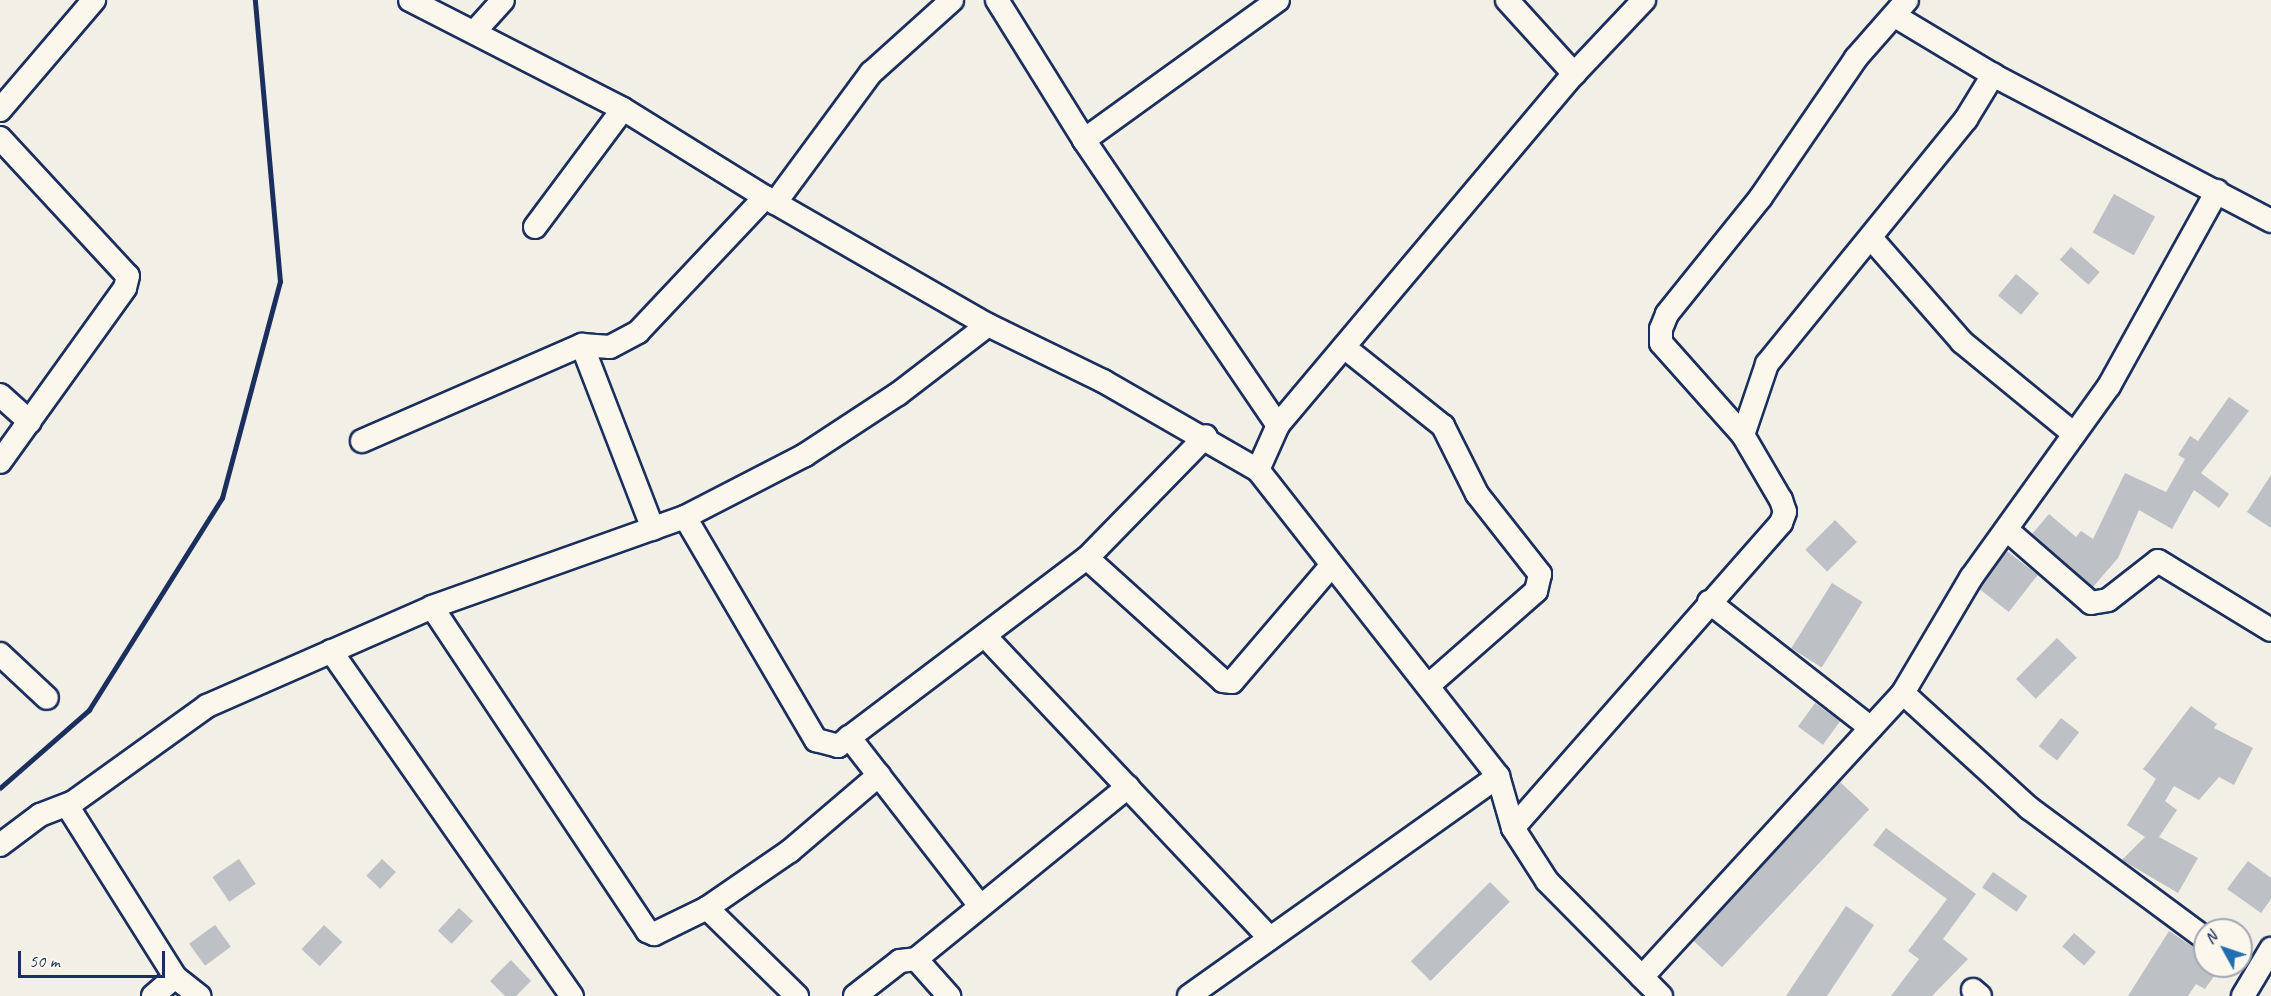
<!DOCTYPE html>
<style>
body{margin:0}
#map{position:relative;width:2271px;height:996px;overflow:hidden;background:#f2efe6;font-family:Caveat,sans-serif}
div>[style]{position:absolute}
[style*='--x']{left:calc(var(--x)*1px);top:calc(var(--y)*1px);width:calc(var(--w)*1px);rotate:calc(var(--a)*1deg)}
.building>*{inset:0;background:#bdc0c4;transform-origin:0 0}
.roads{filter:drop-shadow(2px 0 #1b2f5e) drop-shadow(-2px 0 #1b2f5e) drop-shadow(0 2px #1b2f5e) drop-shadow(0 -2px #1b2f5e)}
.minor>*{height:22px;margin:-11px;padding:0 11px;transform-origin:11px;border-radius:11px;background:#fbf7ec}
.rail>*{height:4.5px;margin:-2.25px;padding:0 2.25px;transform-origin:2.25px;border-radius:2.25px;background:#1b2f5e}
span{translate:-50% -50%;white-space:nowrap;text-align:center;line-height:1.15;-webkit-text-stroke:5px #fbf7ec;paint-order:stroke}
.north{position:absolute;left:2193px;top:918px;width:60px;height:60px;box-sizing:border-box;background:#fbf7ec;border:2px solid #a1a7b3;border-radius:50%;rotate:310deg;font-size:16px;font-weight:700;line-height:24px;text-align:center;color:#1b2f5e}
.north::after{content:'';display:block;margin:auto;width:21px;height:27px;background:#1f6fb2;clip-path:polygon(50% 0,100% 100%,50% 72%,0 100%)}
.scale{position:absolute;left:18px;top:951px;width:147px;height:27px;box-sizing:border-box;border:3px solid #1b2f5e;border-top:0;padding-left:8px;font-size:18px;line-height:21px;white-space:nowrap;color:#1b2f5e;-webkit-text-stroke:4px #fbf7ec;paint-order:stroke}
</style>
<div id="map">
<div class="building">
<i style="left:2114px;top:194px;width:47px;height:44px;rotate:29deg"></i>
<i style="left:2071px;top:247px;width:38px;height:17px;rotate:41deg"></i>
<i style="left:2016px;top:274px;width:30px;height:28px;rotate:40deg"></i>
<i style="clip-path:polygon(2229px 397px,2249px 411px,2201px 473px,2229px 494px,2219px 508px,2194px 490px,2172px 529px,2139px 510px,2118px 558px,2093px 587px,2032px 534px,2049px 514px,2076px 537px,2081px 531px,2093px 539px,2125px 473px,2166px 492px,2185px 459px,2178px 455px,2190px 436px,2198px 441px)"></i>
<i style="clip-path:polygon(2271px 475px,2271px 528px,2247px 512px)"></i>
<i style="left:1835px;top:520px;width:31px;height:42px;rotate:45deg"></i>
<i style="left:2007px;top:551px;width:39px;height:47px;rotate:38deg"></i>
<i style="left:1832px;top:583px;width:36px;height:77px;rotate:32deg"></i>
<i style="left:2057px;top:638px;width:28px;height:58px;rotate:45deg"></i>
<i style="left:1815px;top:703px;width:31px;height:29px;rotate:36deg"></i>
<i style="clip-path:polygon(2191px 706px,2217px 724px,2214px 728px,2253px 748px,2234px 785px,2219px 777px,2199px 800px,2174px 786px,2165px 801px,2177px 810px,2159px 837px,2198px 858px,2178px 893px,2122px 860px,2145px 837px,2127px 825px,2156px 779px,2143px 769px)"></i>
<i style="left:2061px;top:718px;width:23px;height:36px;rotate:38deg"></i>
<i style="left:1840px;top:782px;width:40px;height:216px;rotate:43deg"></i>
<i style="clip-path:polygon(1886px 828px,1976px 894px,1943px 939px,1968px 959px,1932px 996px,1891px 996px,1919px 959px,1908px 951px,1947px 899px,1873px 845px)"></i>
<i style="left:239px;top:859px;width:30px;height:32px;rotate:56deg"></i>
<i style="left:382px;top:859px;width:19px;height:23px;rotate:43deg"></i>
<i style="clip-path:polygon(2248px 861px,2271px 878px,2271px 899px,2261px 913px,2227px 889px)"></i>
<i style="left:1993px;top:872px;width:42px;height:19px;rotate:35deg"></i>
<i style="left:1490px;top:882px;width:28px;height:112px;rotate:45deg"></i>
<i style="clip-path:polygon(1846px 906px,1874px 925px,1827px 996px,1786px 996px)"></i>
<i style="left:459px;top:908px;width:19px;height:31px;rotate:43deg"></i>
<i style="left:215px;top:925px;width:27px;height:32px;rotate:54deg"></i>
<i style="left:324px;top:925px;width:25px;height:33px;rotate:43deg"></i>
<i style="clip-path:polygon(2169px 931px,2205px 955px,2205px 966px,2221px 966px,2205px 989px,2196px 984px,2188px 996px,2128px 996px)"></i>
<i style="left:2074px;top:933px;width:29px;height:18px;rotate:41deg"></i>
<i style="clip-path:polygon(511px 960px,531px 981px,516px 996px,505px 996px,490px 981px)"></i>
</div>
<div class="roads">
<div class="minor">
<i style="--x:410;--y:0;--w:239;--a:27.1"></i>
<i style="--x:623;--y:109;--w:167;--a:31.8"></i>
<i style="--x:765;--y:197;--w:257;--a:29.9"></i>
<i style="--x:988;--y:325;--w:128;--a:26"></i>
<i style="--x:1103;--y:381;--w:179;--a:29.9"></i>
<i style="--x:1258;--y:470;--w:389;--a:51.9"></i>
<i style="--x:1498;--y:776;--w:54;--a:73.9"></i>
<i style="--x:1513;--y:828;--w:63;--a:57.3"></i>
<i style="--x:1547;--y:881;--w:162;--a:45.3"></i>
<i style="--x:997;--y:0;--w:165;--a:58.1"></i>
<i style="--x:1084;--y:140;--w:345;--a:55.8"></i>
<i style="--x:1507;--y:0;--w:100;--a:47.8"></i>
<i style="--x:1895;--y:16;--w:114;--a:31"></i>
<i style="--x:1993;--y:75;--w:314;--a:27.7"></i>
<i style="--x:476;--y:30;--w:40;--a:-48"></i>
<i style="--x:0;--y:110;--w:145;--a:-49.5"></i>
<i style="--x:0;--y:138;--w:188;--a:47.2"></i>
<i style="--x:128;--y:276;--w:12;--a:104"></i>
<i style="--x:125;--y:288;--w:214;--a:125.7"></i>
<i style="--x:1084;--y:140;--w:239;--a:-35.8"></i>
<i style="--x:775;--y:203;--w:162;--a:-53.6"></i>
<i style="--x:871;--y:73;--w:109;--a:-42"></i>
<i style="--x:535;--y:227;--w:147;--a:-53.3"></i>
<i style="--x:1871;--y:238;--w:138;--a:48.8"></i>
<i style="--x:1962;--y:342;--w:145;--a:39.4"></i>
<i style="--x:582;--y:345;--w:28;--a:4"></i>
<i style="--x:610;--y:347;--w:32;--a:-28"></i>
<i style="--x:638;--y:332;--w:185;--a:-46.7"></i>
<i style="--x:1344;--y:347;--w:127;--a:38.6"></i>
<i style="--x:1443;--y:426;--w:76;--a:63.4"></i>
<i style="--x:1477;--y:494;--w:102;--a:51.8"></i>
<i style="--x:1540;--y:574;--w:17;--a:103"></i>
<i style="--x:1536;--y:591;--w:142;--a:138.7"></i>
<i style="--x:0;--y:395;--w:40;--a:42"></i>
<i style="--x:1743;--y:435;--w:75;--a:-71.3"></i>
<i style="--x:1767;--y:364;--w:316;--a:-50.9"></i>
<i style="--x:1966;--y:119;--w:52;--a:-58.5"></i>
<i style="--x:362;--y:441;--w:240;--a:-23.6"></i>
<i style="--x:582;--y:345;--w:197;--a:68.9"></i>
<i style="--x:1258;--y:470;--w:49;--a:-66"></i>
<i style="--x:1278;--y:425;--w:459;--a:-49.9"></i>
<i style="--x:1574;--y:74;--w:102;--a:-46.6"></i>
<i style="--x:685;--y:517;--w:259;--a:59.6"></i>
<i style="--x:816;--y:740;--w:23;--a:15"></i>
<i style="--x:838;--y:746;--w:312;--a:-37.1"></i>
<i style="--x:1087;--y:558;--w:170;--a:-45.7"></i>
<i style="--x:2007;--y:530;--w:111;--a:41"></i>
<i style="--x:2091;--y:603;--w:17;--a:-10"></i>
<i style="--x:2108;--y:600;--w:63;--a:-38"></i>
<i style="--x:2158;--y:561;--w:132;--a:31.4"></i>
<i style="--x:1087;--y:558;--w:183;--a:42.1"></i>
<i style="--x:1223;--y:681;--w:9;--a:6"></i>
<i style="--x:1232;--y:682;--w:153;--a:-49.5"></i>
<i style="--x:1709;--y:602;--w:205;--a:37.9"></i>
<i style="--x:432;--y:607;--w:389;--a:56.4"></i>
<i style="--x:647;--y:931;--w:8;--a:23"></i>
<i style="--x:654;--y:934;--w:59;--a:-26.1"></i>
<i style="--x:707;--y:908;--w:101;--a:-34.5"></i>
<i style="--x:790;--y:851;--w:117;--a:-40.5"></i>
<i style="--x:985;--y:636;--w:415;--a:46.7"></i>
<i style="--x:331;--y:651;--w:421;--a:55.1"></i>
<i style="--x:0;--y:654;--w:64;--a:43.1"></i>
<i style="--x:1903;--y:693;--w:171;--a:42.4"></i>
<i style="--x:2029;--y:808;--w:219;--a:36.5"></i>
<i style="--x:849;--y:737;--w:214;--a:52.2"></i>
<i style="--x:72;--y:803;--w:7;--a:106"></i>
<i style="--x:70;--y:810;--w:197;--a:57.8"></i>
<i style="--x:175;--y:977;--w:31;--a:38"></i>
<i style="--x:1513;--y:828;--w:406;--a:-48.7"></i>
<i style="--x:1781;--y:523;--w:12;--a:-70"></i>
<i style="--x:1785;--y:512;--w:13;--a:-108"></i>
<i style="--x:1781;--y:500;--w:75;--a:-120.3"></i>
<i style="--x:1743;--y:435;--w:123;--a:-131.7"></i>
<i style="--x:1661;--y:343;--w:14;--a:-90"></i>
<i style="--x:1661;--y:329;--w:16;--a:-68"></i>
<i style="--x:1667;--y:314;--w:150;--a:-51.2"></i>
<i style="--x:1761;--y:197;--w:168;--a:-55.6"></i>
<i style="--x:1856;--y:58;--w:77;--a:-48.7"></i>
<i style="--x:0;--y:845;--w:50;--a:-36.9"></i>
<i style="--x:40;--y:815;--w:34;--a:-21"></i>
<i style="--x:72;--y:803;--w:166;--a:-35.7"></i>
<i style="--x:207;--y:706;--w:246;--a:-23.7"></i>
<i style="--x:432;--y:607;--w:269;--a:-19.6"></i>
<i style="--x:685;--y:517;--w:135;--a:-27.3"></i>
<i style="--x:805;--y:455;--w:111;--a:-33.3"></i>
<i style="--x:898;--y:394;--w:113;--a:-37.5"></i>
<i style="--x:707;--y:908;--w:126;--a:44.4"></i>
<i style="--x:916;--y:959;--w:50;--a:48.3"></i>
<i style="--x:1642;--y:977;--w:386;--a:-47.4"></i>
<i style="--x:1903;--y:693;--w:134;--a:-59.4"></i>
<i style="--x:1971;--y:578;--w:236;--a:-54.3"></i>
<i style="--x:2109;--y:386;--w:223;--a:-61"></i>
<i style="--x:1973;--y:990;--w:9;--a:41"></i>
<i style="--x:153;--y:996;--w:29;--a:-41"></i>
<i style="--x:855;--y:996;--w:57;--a:-37.9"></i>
<i style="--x:900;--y:961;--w:16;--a:-7"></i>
<i style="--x:916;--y:959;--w:273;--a:-39.1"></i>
<i style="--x:1189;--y:996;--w:379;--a:-35.4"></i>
<i style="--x:2243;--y:996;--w:55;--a:-59.2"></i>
</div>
</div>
<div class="rail">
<i style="--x:0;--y:788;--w:118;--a:-41.2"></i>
<i style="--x:89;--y:710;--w:250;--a:-57.9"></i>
<i style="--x:222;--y:498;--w:224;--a:-75"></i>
<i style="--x:280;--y:282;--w:283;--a:-95.1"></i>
</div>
<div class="north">N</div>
<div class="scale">50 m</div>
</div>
